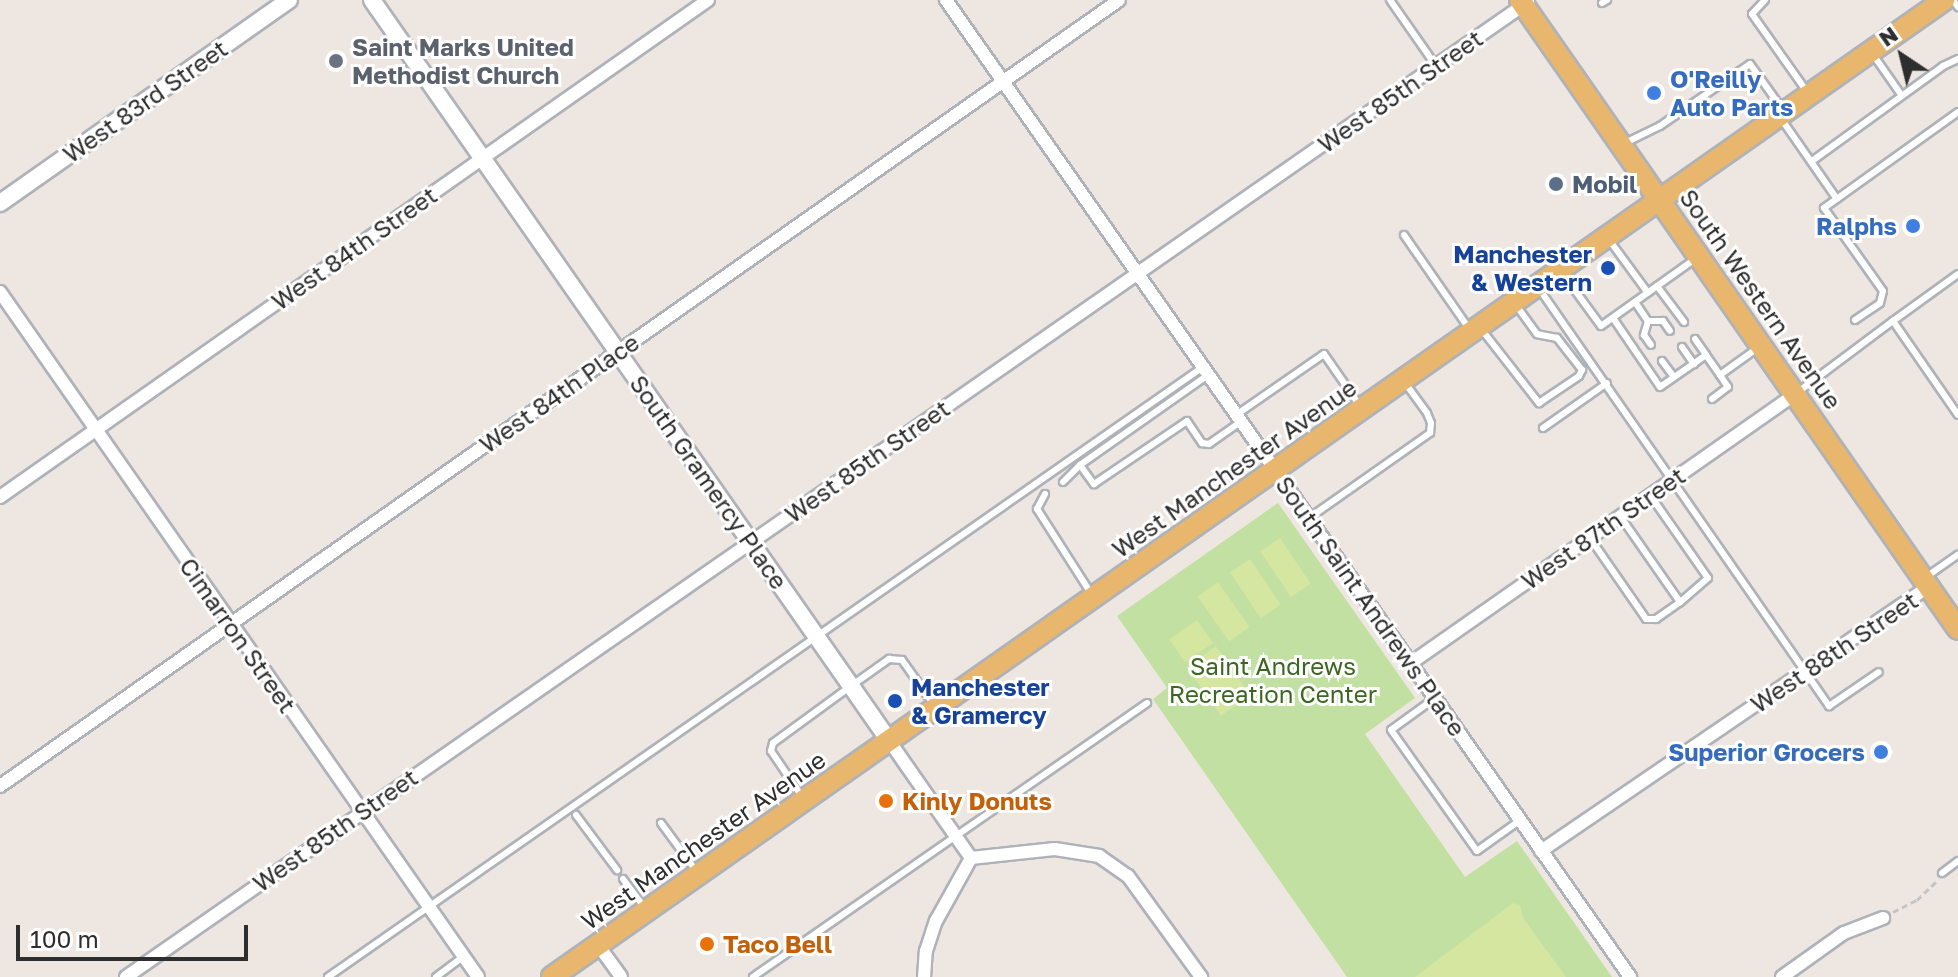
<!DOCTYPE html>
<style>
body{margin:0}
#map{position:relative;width:1958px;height:977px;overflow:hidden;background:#eee6e1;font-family:"Golos Text",sans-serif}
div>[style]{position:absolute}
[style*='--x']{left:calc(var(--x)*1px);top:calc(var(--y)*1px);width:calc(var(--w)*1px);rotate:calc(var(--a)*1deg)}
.green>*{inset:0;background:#c2e0a2}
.pitch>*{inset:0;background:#d4e69f;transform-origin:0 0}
.path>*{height:3px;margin-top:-1.5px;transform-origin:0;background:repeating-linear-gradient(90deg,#c4c4c4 0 6px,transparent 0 10px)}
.roads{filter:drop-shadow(2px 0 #aeb2b9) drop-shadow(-2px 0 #aeb2b9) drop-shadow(0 2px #aeb2b9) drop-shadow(0 -2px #aeb2b9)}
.service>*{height:6px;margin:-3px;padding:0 3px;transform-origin:3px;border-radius:3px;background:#fff}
.minor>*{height:12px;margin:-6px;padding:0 6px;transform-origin:6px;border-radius:6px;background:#fff}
.tertiary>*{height:16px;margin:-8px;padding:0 8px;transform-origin:8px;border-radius:8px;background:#fff}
.primary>*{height:20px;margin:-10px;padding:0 10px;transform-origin:10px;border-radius:10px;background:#e8b66c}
.dots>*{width:22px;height:22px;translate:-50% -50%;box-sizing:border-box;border:4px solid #fff;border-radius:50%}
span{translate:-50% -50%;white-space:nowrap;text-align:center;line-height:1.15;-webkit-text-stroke:6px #fff;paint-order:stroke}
.worship-label{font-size:24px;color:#5b616d;font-weight:700}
.left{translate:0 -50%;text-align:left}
.shop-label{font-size:24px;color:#366cbe;font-weight:700}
.right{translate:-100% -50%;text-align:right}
.street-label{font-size:24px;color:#2e2e2e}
.service-label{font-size:24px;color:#4e5e75;font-weight:700}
.transit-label{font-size:24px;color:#164399;font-weight:700}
.park-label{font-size:24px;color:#3c6721}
.food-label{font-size:24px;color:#c56008;font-weight:700}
.north{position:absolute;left:1862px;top:16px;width:80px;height:80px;-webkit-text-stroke:6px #fff;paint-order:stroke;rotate:325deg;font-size:22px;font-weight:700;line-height:32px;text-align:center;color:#2e2e2e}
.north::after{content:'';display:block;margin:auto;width:28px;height:36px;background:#2e2e2e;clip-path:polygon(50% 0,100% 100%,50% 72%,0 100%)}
.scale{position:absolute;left:16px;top:925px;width:232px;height:36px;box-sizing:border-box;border:4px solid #2e2e2e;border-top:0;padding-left:10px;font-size:24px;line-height:28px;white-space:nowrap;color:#2e2e2e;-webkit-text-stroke:6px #fff;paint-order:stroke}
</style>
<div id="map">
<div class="green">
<i style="clip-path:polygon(1278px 503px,1415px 698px,1365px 734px,1465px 877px,1517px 841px,1612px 977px,1347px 977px,1153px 699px,1167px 688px,1117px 616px)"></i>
</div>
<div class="pitch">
<i style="left:1280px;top:538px;width:55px;height:24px;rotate:56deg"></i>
<i style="left:1250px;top:559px;width:55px;height:24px;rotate:56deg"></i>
<i style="left:1218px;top:582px;width:55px;height:25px;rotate:55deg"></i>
<i style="left:1197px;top:620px;width:28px;height:34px;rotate:55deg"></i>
<i style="left:1216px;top:646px;width:60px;height:36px;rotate:55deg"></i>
<i style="clip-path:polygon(1513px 903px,1520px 905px,1523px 918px,1566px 977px,1415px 977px)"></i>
</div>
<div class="path">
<i style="--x:1893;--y:912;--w:27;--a:-27"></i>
<i style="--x:1917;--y:900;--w:29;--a:-44"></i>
</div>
<div class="roads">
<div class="service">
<i style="--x:1390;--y:0;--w:80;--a:55.1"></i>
<i style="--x:1765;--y:0;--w:19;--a:133"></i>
<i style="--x:1752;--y:14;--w:97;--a:54.7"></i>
<i style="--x:1953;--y:0;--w:9;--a:54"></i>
<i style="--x:1602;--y:3;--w:6;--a:-31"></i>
<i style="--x:1872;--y:53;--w:52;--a:55.1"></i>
<i style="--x:1782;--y:120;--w:96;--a:55.2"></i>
<i style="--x:1625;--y:143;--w:39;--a:-26"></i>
<i style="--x:1660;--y:126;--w:109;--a:-34.6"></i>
<i style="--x:1750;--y:64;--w:57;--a:54.3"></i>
<i style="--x:1812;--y:161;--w:162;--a:-35.9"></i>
<i style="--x:1943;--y:66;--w:17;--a:-25"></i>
<i style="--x:1404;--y:235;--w:116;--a:55.2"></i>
<i style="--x:1610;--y:241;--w:64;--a:53.8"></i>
<i style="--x:1563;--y:274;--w:64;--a:53.8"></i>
<i style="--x:1601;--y:326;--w:115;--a:-35.5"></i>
<i style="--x:1657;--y:286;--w:45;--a:53.1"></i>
<i style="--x:1540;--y:290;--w:507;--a:55.21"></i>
<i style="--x:1829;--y:706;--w:60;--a:-34.2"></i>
<i style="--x:1635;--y:302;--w:23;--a:56"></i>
<i style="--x:1613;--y:318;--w:83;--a:55.7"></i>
<i style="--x:1660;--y:387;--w:56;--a:-34.8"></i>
<i style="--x:1706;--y:355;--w:24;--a:55"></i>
<i style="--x:1720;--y:375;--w:48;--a:-35.7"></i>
<i style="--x:1855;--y:320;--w:30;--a:-34"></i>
<i style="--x:1880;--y:303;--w:12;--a:-76"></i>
<i style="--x:1883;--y:291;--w:102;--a:-125.4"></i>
<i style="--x:1824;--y:208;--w:165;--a:-35.6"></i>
<i style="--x:1648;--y:321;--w:15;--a:0"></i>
<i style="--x:1663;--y:321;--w:12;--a:55"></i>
<i style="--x:1648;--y:321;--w:15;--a:106"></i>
<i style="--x:1644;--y:335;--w:12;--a:55"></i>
<i style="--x:1893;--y:321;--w:80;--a:-35.9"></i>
<i style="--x:1482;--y:330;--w:93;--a:52"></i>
<i style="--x:1539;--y:403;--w:48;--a:-34"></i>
<i style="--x:1579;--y:376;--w:7;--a:-63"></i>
<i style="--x:1582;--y:370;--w:41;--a:-128"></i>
<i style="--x:1557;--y:338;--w:20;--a:-169"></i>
<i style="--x:1537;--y:334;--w:34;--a:-126"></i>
<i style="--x:1695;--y:339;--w:19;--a:55"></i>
<i style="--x:1682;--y:347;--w:21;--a:55"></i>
<i style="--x:1662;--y:361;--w:20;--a:53"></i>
<i style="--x:1798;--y:392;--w:119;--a:-36.8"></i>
<i style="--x:1893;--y:321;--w:114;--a:55.3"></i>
<i style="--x:1712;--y:399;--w:20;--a:-37"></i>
<i style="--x:1728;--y:387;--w:14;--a:-124"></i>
<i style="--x:1236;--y:415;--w:107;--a:-34.7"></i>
<i style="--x:1324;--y:354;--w:63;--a:55.3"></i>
<i style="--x:1543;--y:428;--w:78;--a:-35.1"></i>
<i style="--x:1080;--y:465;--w:24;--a:54"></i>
<i style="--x:1094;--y:484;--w:112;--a:-34.1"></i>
<i style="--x:1187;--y:421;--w:27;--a:56"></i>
<i style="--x:1202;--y:443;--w:7;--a:8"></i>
<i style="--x:1209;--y:444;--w:39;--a:-35"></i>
<i style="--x:1063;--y:482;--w:24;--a:-45"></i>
<i style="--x:1080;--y:465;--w:156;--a:-35.1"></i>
<i style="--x:1045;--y:494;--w:17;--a:118"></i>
<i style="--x:1037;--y:509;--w:102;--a:57.4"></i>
<i style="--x:1650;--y:495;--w:101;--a:55.1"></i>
<i style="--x:1708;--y:578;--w:37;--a:139"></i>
<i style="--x:1309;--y:518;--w:148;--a:-35.1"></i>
<i style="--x:1430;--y:433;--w:10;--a:-84"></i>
<i style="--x:1431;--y:423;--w:11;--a:-112"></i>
<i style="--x:1427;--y:413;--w:39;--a:-126"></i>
<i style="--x:1590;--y:538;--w:98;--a:55.3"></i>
<i style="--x:1646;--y:619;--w:10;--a:0"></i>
<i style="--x:1656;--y:619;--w:29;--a:-35"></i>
<i style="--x:1680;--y:602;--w:105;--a:-124.9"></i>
<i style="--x:1926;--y:577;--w:39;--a:-35"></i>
<i style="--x:1435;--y:698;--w:54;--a:144"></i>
<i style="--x:1391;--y:730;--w:148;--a:54.6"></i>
<i style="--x:1477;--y:851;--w:52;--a:-35.5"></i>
<i style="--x:803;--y:798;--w:57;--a:-124.2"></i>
<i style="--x:771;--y:751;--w:8;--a:-76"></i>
<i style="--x:773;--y:743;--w:97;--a:-36.2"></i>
<i style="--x:851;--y:686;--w:47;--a:-35.4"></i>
<i style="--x:889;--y:659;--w:13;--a:4"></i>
<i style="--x:902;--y:660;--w:55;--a:54.6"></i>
<i style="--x:576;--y:815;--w:69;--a:53.3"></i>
<i style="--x:661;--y:823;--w:61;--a:53.7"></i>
<i style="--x:1942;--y:873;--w:20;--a:-37"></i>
<i style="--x:623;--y:879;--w:36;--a:53"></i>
<i style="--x:328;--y:977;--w:1067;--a:-34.88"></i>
<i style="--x:436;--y:977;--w:34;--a:-37"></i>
<i style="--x:753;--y:977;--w:480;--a:-34.8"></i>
</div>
<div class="minor">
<i style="--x:946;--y:0;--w:1193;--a:55"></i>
<i style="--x:0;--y:292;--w:835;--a:55.09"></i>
<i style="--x:0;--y:497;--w:865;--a:-35.07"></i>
<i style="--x:1411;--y:663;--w:469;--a:-35"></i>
<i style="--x:890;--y:742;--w:141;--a:55.1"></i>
<i style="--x:0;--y:786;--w:1367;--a:-35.08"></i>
<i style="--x:1541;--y:851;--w:468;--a:-34.3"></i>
<i style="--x:971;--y:858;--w:84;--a:-6.1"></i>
<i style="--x:1055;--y:849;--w:45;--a:9"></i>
<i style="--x:1099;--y:856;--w:35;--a:35"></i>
<i style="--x:1128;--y:876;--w:125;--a:54.1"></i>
<i style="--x:598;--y:945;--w:39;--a:54"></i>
<i style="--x:126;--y:977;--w:1708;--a:-34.82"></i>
<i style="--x:924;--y:977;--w:26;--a:-86"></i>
<i style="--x:926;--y:951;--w:32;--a:-72"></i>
<i style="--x:936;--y:921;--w:72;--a:-60.9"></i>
<i style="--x:1782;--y:977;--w:76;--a:-35.4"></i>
<i style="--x:1844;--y:933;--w:42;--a:-21"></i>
</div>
<div class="tertiary">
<i style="--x:372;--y:0;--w:905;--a:55.08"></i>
<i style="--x:0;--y:203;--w:353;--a:-35.1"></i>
</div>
<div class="primary">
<i style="--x:1520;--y:0;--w:766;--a:55.15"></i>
<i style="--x:552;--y:977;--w:1701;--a:-35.06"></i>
</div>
</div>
<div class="dots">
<i style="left:336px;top:61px;background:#6b7280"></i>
<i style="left:1654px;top:93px;background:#3f7fe0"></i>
<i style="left:1556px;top:184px;background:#5c6f8a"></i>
<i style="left:1913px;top:226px;background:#3f7fe0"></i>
<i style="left:1608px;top:268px;background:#1a4fb4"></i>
<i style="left:895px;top:701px;background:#1a4fb4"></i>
<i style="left:1881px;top:752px;background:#3f7fe0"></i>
<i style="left:886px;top:801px;background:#e8710a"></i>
<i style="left:707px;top:944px;background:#e8710a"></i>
</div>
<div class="worship-label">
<span class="left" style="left:352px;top:61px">Saint Marks United<br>Methodist Church</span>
</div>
<div class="shop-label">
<span class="left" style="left:1670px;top:93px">O'Reilly<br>Auto Parts</span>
<span class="right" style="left:1897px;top:226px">Ralphs</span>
<span class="right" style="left:1865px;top:752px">Superior Grocers</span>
</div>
<div class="street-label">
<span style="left:1400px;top:91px;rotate:-35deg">West 85th Street</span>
<span style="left:145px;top:101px;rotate:-35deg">West 83rd Street</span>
<span style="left:354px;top:248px;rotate:-35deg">West 84th Street</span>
<span style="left:1761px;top:299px;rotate:55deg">South Western Avenue</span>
<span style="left:559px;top:393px;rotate:-35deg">West 84th Place</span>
<span style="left:867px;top:461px;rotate:-35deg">West 85th Street</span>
<span style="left:1234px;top:468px;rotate:-35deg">West Manchester Avenue</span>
<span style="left:709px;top:482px;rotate:55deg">South Gramercy Place</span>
<span style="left:1603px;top:528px;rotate:-35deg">West 87th Street</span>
<span style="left:1371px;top:606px;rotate:55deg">South Saint Andrews Place</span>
<span style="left:238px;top:635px;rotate:55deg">Cimarron Street</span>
<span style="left:1834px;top:652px;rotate:-34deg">West 88th Street</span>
<span style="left:335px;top:830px;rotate:-35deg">West 85th Street</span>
<span style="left:703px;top:840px;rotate:-35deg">West Manchester Avenue</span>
</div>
<div class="service-label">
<span class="left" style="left:1572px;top:184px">Mobil</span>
</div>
<div class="transit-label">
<span class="right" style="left:1592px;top:268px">Manchester<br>&amp; Western</span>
<span class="left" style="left:911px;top:701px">Manchester<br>&amp; Gramercy</span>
</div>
<div class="park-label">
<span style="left:1273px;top:680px">Saint Andrews<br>Recreation Center</span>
</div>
<div class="food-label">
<span class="left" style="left:902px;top:801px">Kinly Donuts</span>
<span class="left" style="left:723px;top:944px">Taco Bell</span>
</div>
<div class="north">N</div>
<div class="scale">100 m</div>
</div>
